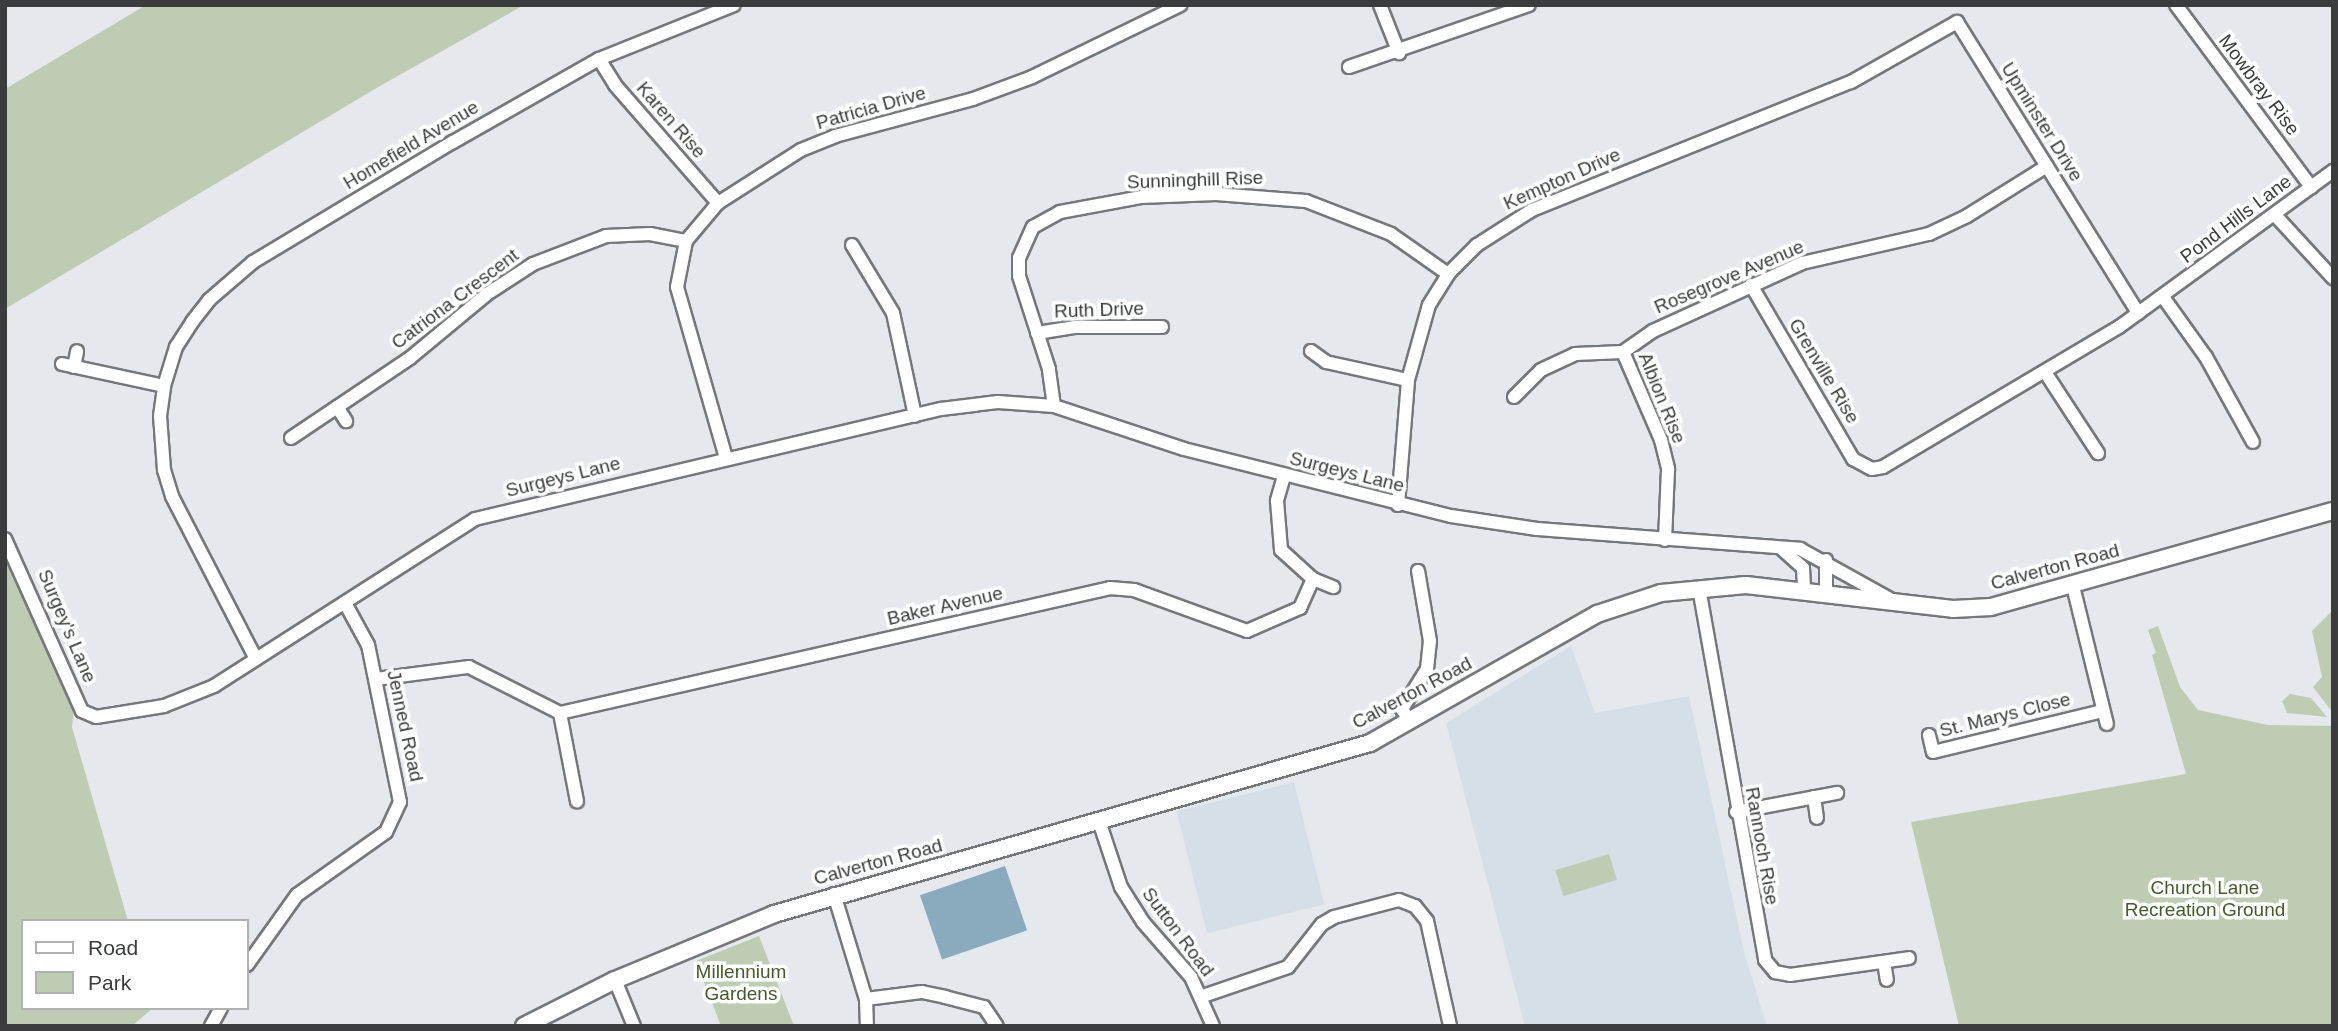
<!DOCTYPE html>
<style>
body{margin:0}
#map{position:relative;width:2338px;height:1031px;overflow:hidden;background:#e5e9ed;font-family:Arial,sans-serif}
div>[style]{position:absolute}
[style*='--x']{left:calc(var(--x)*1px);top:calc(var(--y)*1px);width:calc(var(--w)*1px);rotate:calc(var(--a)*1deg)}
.built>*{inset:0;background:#d5dfe8;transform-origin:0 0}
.green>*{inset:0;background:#bfccb4;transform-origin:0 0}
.water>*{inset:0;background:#8aabbd;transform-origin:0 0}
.roads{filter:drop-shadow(2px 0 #75787b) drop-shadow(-2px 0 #75787b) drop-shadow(0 2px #75787b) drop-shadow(0 -2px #75787b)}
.minor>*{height:12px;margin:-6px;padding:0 6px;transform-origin:6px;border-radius:6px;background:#fff}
.tertiary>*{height:16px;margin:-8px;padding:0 8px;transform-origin:8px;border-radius:8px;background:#fff}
span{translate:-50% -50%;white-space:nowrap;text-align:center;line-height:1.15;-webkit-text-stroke:7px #fff;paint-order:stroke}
.street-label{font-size:19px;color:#3a3c3d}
.park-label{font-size:19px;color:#455b2d}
.frame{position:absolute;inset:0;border:7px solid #3a3c3d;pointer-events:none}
.legend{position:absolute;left:21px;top:919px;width:228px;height:91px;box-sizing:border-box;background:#fff;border:2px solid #b0b1b1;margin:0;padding:9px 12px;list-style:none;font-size:21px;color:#3a3c3d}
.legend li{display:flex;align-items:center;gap:14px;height:35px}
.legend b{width:35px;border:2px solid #b0b1b1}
</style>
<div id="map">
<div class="built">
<i style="clip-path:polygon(1571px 646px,1595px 713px,1689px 696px,1744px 952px,1767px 1026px,1525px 1026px,1446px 723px)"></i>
<i style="left:1294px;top:782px;width:126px;height:121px;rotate:76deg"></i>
</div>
<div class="green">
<i style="clip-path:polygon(146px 5px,524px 5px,380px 86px,5px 309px,5px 89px)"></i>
<i style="clip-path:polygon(5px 559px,21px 585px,74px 708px,72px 727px,128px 921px,23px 921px,23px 1008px,153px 1008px,132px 1026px,5px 1026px)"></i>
<i style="clip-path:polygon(2333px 610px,2333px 713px,2313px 687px,2322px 677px,2312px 631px)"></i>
<i style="clip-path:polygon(2158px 626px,2180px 687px,2198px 710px,2268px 725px,2333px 726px,2333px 1026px,1959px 1026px,1911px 822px,2186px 774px,2152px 655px,2156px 653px,2148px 630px)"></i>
<i style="clip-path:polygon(2290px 694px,2311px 698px,2327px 717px,2287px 713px,2282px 701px)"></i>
<i style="left:1609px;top:854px;width:27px;height:56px;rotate:73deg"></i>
<i style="clip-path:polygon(759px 936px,794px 1026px,721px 1026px,696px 961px)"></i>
</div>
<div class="water">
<i style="left:1005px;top:866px;width:68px;height:90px;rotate:71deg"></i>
</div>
<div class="roads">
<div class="minor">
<i style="--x:1380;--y:5;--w:52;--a:68.4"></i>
<i style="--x:2176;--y:5;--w:227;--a:53.4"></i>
<i style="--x:599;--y:59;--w:31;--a:58"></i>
<i style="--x:615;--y:85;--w:157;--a:48.9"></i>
<i style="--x:1349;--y:67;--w:190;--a:-19"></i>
<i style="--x:2275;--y:215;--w:86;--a:47.4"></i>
<i style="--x:852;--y:245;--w:79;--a:58.9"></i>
<i style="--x:893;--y:313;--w:105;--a:77.9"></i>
<i style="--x:1751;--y:285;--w:202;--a:59.6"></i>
<i style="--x:1853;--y:459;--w:21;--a:28"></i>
<i style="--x:1872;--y:469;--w:11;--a:-10"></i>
<i style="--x:1883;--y:467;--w:274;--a:-30.7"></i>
<i style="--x:2119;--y:327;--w:265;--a:-36.1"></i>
<i style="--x:2163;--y:297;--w:74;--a:54.4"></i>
<i style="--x:2206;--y:357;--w:97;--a:61.1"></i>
<i style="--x:1037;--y:333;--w:39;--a:-9"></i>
<i style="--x:1076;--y:327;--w:86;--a:0"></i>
<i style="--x:1311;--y:351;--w:19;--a:36"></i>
<i style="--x:1326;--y:362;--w:84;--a:12.4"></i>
<i style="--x:1623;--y:352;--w:37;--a:-35"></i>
<i style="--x:1653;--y:331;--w:164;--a:-24.5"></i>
<i style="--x:1802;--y:263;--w:130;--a:-12.9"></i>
<i style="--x:1929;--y:234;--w:42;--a:-25.3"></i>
<i style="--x:1967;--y:216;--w:94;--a:-32"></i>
<i style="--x:1623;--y:352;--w:96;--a:66.6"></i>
<i style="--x:1661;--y:440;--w:30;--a:76"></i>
<i style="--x:1668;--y:469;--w:71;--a:92.4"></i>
<i style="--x:62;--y:364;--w:104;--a:12.2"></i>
<i style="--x:74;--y:367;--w:16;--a:-79"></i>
<i style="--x:2045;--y:372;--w:97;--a:56.8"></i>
<i style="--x:1514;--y:397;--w:38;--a:-45"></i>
<i style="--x:1541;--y:370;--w:38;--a:-25"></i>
<i style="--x:1575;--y:354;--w:48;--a:-2.4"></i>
<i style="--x:1054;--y:406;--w:37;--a:-98"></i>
<i style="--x:1049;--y:369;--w:98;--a:-107.9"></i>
<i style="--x:1019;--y:276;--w:18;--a:-90"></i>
<i style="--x:1019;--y:258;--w:34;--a:-66"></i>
<i style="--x:1033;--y:227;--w:31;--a:-29"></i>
<i style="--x:1060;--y:212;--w:82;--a:-10.5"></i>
<i style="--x:1141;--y:197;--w:75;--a:-2.3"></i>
<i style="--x:1216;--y:194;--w:90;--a:4.4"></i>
<i style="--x:1306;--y:201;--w:91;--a:21.2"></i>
<i style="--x:1391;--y:234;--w:70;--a:35.1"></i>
<i style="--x:337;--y:407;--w:17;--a:57"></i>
<i style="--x:291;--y:438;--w:143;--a:-33.9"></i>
<i style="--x:410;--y:358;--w:100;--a:-39.7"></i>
<i style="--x:487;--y:294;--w:55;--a:-33.1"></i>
<i style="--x:533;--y:264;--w:78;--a:-21"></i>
<i style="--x:606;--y:236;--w:44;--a:-2.6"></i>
<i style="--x:650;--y:234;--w:37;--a:11"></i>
<i style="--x:726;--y:458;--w:178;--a:-106"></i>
<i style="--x:677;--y:287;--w:47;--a:-78.9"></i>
<i style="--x:686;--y:241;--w:50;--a:-49.9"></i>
<i style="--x:718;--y:203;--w:98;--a:-32.6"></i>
<i style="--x:801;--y:150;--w:37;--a:-22"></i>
<i style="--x:835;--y:136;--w:143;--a:-15"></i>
<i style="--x:973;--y:99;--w:63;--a:-20.4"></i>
<i style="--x:1032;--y:77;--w:165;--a:-25.9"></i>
<i style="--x:1284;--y:476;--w:26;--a:106"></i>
<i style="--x:1277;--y:501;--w:49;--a:85.3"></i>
<i style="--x:1281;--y:550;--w:43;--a:42.2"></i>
<i style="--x:1313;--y:579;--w:22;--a:22"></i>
<i style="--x:1398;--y:505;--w:125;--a:-85.4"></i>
<i style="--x:1408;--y:380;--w:78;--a:-74.4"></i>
<i style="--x:1429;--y:305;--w:36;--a:-58"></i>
<i style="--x:1448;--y:274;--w:41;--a:-45"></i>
<i style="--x:1477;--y:245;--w:65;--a:-32.5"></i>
<i style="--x:1532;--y:210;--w:344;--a:-21.9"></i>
<i style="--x:1851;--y:82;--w:122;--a:-29.5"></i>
<i style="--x:1957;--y:22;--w:343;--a:58.1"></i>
<i style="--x:5;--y:539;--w:188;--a:65.9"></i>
<i style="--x:82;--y:711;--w:15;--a:23"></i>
<i style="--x:96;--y:717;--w:69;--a:-9.2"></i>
<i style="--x:164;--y:706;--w:54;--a:-21.8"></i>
<i style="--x:214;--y:686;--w:310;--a:-32.6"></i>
<i style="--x:475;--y:519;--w:479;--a:-13.3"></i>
<i style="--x:941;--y:409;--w:57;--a:-7"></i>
<i style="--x:998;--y:402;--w:56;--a:4.1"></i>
<i style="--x:1054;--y:406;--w:137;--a:18.3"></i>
<i style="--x:1184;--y:449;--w:275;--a:14.1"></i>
<i style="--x:1451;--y:516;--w:87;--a:8.6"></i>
<i style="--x:1537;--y:529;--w:264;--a:4.3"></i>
<i style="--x:1800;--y:549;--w:103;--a:29.1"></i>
<i style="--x:1782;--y:549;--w:28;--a:42"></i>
<i style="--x:1803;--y:568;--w:21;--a:87"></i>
<i style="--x:1826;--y:560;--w:32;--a:90"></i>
<i style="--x:2073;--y:586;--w:142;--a:76.2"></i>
<i style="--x:1699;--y:588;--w:378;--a:79.9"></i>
<i style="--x:1765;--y:960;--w:16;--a:50"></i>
<i style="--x:1775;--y:972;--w:15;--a:11"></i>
<i style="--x:1790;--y:975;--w:120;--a:-8.1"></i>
<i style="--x:256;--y:659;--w:183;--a:-117.3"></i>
<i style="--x:172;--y:496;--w:27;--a:-107"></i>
<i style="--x:164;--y:470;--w:54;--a:-94.2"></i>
<i style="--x:160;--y:416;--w:30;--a:-82"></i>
<i style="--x:164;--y:386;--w:41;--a:-72.9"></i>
<i style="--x:176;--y:347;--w:30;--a:-57"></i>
<i style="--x:192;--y:322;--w:28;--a:-52"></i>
<i style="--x:209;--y:300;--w:58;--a:-40.8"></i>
<i style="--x:253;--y:262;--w:233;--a:-31"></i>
<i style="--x:453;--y:142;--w:168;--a:-29.6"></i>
<i style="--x:599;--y:59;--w:145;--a:-21.8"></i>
<i style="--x:376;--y:679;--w:94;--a:-7.4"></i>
<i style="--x:469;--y:667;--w:102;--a:26.8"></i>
<i style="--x:560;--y:713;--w:564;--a:-12.8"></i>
<i style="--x:1110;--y:588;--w:24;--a:5"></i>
<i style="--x:1134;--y:590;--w:120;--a:19.9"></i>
<i style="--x:1247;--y:631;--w:58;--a:-23.5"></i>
<i style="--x:1300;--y:608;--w:32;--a:-66"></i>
<i style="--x:560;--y:713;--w:90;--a:79.1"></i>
<i style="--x:1410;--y:722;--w:15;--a:-122"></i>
<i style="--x:1402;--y:709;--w:47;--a:-58"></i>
<i style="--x:1427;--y:669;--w:28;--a:-84"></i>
<i style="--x:1430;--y:641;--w:71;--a:-99.7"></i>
<i style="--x:1929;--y:735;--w:17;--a:77"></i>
<i style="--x:1933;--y:752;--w:175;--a:-13.6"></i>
<i style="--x:1814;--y:797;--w:21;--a:82"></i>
<i style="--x:1736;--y:812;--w:103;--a:-10.7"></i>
<i style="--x:1099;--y:821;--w:70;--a:71.6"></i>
<i style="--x:1121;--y:887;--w:41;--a:57.8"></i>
<i style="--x:1143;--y:922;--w:73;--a:48.9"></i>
<i style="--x:1191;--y:977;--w:54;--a:65.8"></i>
<i style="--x:834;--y:894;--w:110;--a:73.1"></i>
<i style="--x:866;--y:999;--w:27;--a:88"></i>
<i style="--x:1884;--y:962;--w:18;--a:81"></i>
<i style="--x:247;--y:965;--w:86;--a:-54.5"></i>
<i style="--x:297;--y:895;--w:109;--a:-35.3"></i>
<i style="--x:386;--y:832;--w:33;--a:-65"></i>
<i style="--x:400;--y:802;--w:160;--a:-101.5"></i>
<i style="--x:368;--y:645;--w:48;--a:-118.7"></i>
<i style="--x:615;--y:980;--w:50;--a:67.6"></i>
<i style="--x:1203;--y:996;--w:90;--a:-18.8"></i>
<i style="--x:1288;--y:967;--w:55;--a:-51.7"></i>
<i style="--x:1322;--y:924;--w:14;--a:-30"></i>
<i style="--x:1334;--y:917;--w:67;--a:-14.7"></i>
<i style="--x:1399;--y:900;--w:17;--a:21"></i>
<i style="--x:1415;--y:906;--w:19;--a:51"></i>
<i style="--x:1427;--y:921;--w:107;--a:77.6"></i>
<i style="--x:866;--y:999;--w:56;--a:-7.1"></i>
<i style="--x:922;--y:992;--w:24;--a:12"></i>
<i style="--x:945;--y:997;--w:40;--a:14.4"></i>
<i style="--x:984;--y:1007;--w:23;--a:56"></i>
<i style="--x:211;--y:1026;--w:21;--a:-61"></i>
</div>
<div class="tertiary">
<i style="--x:524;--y:1026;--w:102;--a:-26.8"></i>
<i style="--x:615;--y:980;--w:172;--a:-22.5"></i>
<i style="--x:774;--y:914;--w:620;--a:-16.01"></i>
<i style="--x:1370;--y:743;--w:261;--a:-29.6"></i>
<i style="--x:1597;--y:614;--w:67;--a:-18.2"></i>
<i style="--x:1661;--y:593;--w:85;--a:-5.4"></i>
<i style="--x:1746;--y:585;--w:208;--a:6.6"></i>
<i style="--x:1953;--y:609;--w:38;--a:-3"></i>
<i style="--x:1991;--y:607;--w:355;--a:-15.7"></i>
</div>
</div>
<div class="street-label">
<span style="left:2259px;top:85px;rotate:53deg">Mowbray Rise</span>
<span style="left:871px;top:108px;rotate:-16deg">Patricia Drive</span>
<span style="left:671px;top:120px;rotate:49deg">Karen Rise</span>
<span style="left:2042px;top:122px;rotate:58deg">Upminster Drive</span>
<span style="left:411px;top:145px;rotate:-31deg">Homefield Avenue</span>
<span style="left:1562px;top:179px;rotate:-24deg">Kempton Drive</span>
<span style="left:1195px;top:180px;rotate:-2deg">Sunninghill Rise</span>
<span style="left:2236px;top:219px;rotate:-37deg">Pond Hills Lane</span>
<span style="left:1729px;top:277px;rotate:-23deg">Rosegrove Avenue</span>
<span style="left:455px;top:299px;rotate:-37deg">Catriona Crescent</span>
<span style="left:1099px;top:310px;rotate:-2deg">Ruth Drive</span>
<span style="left:1824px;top:371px;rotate:59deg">Grenville Rise</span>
<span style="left:1662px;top:398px;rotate:68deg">Albion Rise</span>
<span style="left:1347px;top:472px;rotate:14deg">Surgeys Lane</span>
<span style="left:563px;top:477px;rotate:-14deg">Surgeys Lane</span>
<span style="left:2055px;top:567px;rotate:-15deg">Calverton Road</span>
<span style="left:945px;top:606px;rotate:-13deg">Baker Avenue</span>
<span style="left:67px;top:626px;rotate:67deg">Surgey's Lane</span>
<span style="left:1412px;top:693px;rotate:-28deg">Calverton Road</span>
<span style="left:2005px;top:715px;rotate:-14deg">St. Marys Close</span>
<span style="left:405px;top:726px;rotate:78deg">Jenned Road</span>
<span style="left:1762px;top:846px;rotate:80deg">Rannoch Rise</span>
<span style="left:878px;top:862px;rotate:-15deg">Calverton Road</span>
<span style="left:1178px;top:932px;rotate:53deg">Sutton Road</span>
</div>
<div class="park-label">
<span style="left:2205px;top:899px">Church Lane<br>Recreation Ground</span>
<span style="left:741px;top:983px">Millennium<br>Gardens</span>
</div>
<div class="frame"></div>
<ul class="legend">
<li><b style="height:9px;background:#fff"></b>Road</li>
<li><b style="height:19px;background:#bfccb4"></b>Park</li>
</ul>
</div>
